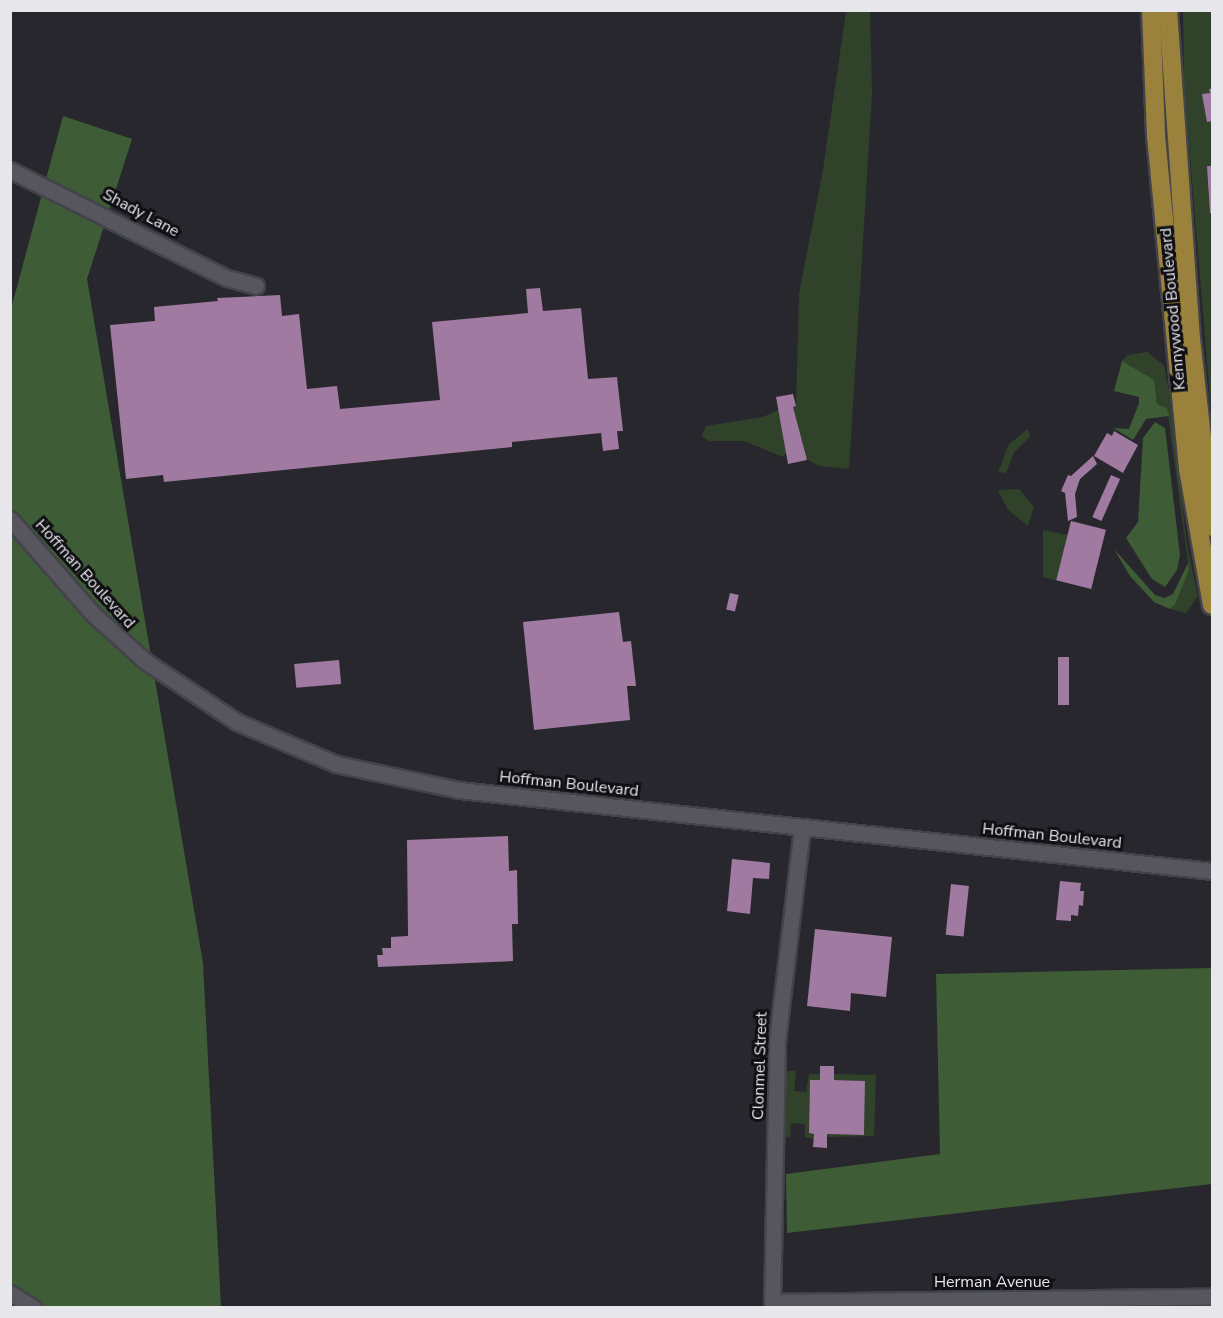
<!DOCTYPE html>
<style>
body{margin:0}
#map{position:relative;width:1223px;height:1318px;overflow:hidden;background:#28272e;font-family:"Nunito Sans",sans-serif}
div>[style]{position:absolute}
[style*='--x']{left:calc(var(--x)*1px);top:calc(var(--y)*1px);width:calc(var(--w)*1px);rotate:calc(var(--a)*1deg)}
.green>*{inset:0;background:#30432a}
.forest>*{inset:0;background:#3e5d36}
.building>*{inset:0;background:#a07aa0;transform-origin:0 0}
.roads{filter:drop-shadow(2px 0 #43434a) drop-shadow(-2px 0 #43434a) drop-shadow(0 2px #43434a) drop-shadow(0 -2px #43434a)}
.minor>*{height:15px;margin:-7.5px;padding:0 7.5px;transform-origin:7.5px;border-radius:7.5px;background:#57565f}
.major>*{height:18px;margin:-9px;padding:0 9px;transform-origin:9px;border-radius:9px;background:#9a823c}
span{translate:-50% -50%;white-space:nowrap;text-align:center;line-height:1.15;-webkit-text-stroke:6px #101014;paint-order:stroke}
.street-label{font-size:16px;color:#e6e6eb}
.frame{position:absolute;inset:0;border:12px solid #e6e6eb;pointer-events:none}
</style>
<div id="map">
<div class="green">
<i style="clip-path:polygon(846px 11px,870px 11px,872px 94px,849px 469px,819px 466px,808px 460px,801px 448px,793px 407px,796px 406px,799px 294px,823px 170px)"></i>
<i style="clip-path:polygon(1183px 11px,1212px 11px,1212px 422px,1184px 84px)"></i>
<i style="clip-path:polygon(1147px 352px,1164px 365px,1169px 392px,1187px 545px,1198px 596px,1186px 613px,1170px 609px,1189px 570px,1167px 408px,1157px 404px,1153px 380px,1122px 361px,1128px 355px)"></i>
<i style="clip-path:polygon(780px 409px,788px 450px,783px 457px,744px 441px,709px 441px,702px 436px,706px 426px,763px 417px)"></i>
<i style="clip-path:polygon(1028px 429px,1030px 437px,1014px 452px,1006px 473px,998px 472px,1009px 444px)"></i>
<i style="clip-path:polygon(1019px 489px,1034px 507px,1028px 526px,1008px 510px,998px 490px)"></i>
<i style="clip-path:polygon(1043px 530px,1068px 535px,1058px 581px,1043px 577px)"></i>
<i style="clip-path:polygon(788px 1071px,796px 1071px,794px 1091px,806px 1092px,809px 1074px,820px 1074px,820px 1080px,810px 1080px,809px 1133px,814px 1134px,814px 1139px,805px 1137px,805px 1124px,791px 1123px,790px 1137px,782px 1136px,784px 1073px)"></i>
<i style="clip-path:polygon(834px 1074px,876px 1075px,874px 1136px,827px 1137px,827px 1134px,864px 1135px,865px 1081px,834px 1080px)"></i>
</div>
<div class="forest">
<i style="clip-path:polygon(63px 116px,132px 139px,87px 279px,203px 963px,221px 1307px,11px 1308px,11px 309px)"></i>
<i style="clip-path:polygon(1122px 361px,1154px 380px,1157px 404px,1167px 408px,1169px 416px,1146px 419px,1133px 440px,1113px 428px,1129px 429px,1139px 403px,1139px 397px,1114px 391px)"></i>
<i style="clip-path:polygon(1155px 422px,1165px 428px,1180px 555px,1177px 570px,1165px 587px,1152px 579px,1126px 538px,1138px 522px,1143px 438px)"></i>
<i style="clip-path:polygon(1114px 549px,1155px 595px,1164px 598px,1173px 594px,1188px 563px,1189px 570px,1175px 604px,1170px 609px,1154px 602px,1130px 576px)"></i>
<i style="clip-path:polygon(1212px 968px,1212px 1184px,787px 1233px,786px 1174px,940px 1154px,936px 974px)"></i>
</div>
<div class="building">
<i style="clip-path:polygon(1209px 89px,1212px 89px,1212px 121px,1207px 122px,1202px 94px,1210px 93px)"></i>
<i style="clip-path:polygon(1207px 166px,1212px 166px,1212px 213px,1210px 213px)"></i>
<i style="clip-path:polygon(540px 288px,543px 311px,581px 308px,588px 379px,617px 377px,623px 431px,617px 431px,619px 449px,603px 451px,601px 433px,512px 442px,512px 447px,164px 482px,163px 475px,126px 479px,110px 325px,155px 321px,154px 307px,218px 301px,217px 298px,280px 295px,282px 316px,299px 314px,307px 389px,337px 386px,340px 409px,440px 400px,432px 322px,528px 313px,526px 289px)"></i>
<i style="clip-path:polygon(793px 394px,796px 406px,793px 407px,807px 460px,788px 464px,776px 397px)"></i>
<i style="clip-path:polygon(1114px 431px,1138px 445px,1123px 473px,1094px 456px,1107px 433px,1112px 436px)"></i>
<i style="clip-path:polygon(1093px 456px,1097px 464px,1080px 479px,1075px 494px,1077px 517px,1068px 521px,1065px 493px,1061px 491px,1068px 475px,1071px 476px)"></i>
<i style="left:1111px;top:475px;width:10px;height:46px;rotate:24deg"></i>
<i style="left:1071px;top:521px;width:36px;height:61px;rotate:14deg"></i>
<i style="left:730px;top:593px;width:9px;height:17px;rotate:13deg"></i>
<i style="clip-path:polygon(619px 612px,623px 642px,631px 641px,636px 686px,627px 686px,630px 720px,534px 730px,523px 622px)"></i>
<i style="left:1058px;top:657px;width:11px;height:48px"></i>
<i style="left:339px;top:660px;width:24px;height:45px;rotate:85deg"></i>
<i style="clip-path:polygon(508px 836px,509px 871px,517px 870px,518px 924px,512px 924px,513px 961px,378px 967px,377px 955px,383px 955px,382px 948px,391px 948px,391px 937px,408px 936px,407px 840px)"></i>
<i style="clip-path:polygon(732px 859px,770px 863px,769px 879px,753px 878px,750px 914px,727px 911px)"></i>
<i style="clip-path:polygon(1060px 881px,1081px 883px,1080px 891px,1084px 891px,1083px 906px,1079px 905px,1078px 916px,1071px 915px,1071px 921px,1056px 920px)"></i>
<i style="left:951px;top:884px;width:18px;height:51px;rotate:6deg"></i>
<i style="clip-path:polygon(815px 929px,892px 937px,886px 997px,851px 993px,850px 1011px,807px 1006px)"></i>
<i style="clip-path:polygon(820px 1066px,834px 1066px,834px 1080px,865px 1081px,864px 1135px,827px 1134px,827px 1148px,813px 1147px,814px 1134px,809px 1133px,810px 1080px,820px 1080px)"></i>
</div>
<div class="roads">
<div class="minor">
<i style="--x:10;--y:170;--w:242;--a:26.5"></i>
<i style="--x:227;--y:278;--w:30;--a:15"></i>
<i style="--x:10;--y:519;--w:126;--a:48.9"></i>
<i style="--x:93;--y:614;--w:70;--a:42.1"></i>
<i style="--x:145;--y:661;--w:110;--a:33.5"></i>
<i style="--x:237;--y:722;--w:108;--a:23"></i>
<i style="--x:336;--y:764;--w:126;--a:11.9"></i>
<i style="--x:459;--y:790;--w:757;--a:6.14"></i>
<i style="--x:10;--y:1293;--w:28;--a:32"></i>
<i style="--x:772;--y:1302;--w:440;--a:-0.7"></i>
<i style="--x:772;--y:1308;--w:267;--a:-88.9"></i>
<i style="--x:777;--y:1041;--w:214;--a:-83.3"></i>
</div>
<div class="major">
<i style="--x:1151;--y:10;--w:126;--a:87.7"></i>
<i style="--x:1156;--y:136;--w:335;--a:84.5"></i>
<i style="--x:1188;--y:469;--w:138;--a:80"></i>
<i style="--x:1168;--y:10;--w:329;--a:86"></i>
<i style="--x:1191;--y:338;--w:190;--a:83.7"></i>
</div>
</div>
<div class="street-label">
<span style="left:141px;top:213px;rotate:28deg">Shady Lane</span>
<span style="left:1173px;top:309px;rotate:-95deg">Kennywood Boulevard</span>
<span style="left:85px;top:574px;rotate:48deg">Hoffman Boulevard</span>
<span style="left:569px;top:784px;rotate:6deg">Hoffman Boulevard</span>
<span style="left:1052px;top:836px;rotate:6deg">Hoffman Boulevard</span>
<span style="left:760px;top:1066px;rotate:-88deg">Clonmel Street</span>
<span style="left:992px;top:1282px">Herman Avenue</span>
</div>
<div class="frame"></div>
</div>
